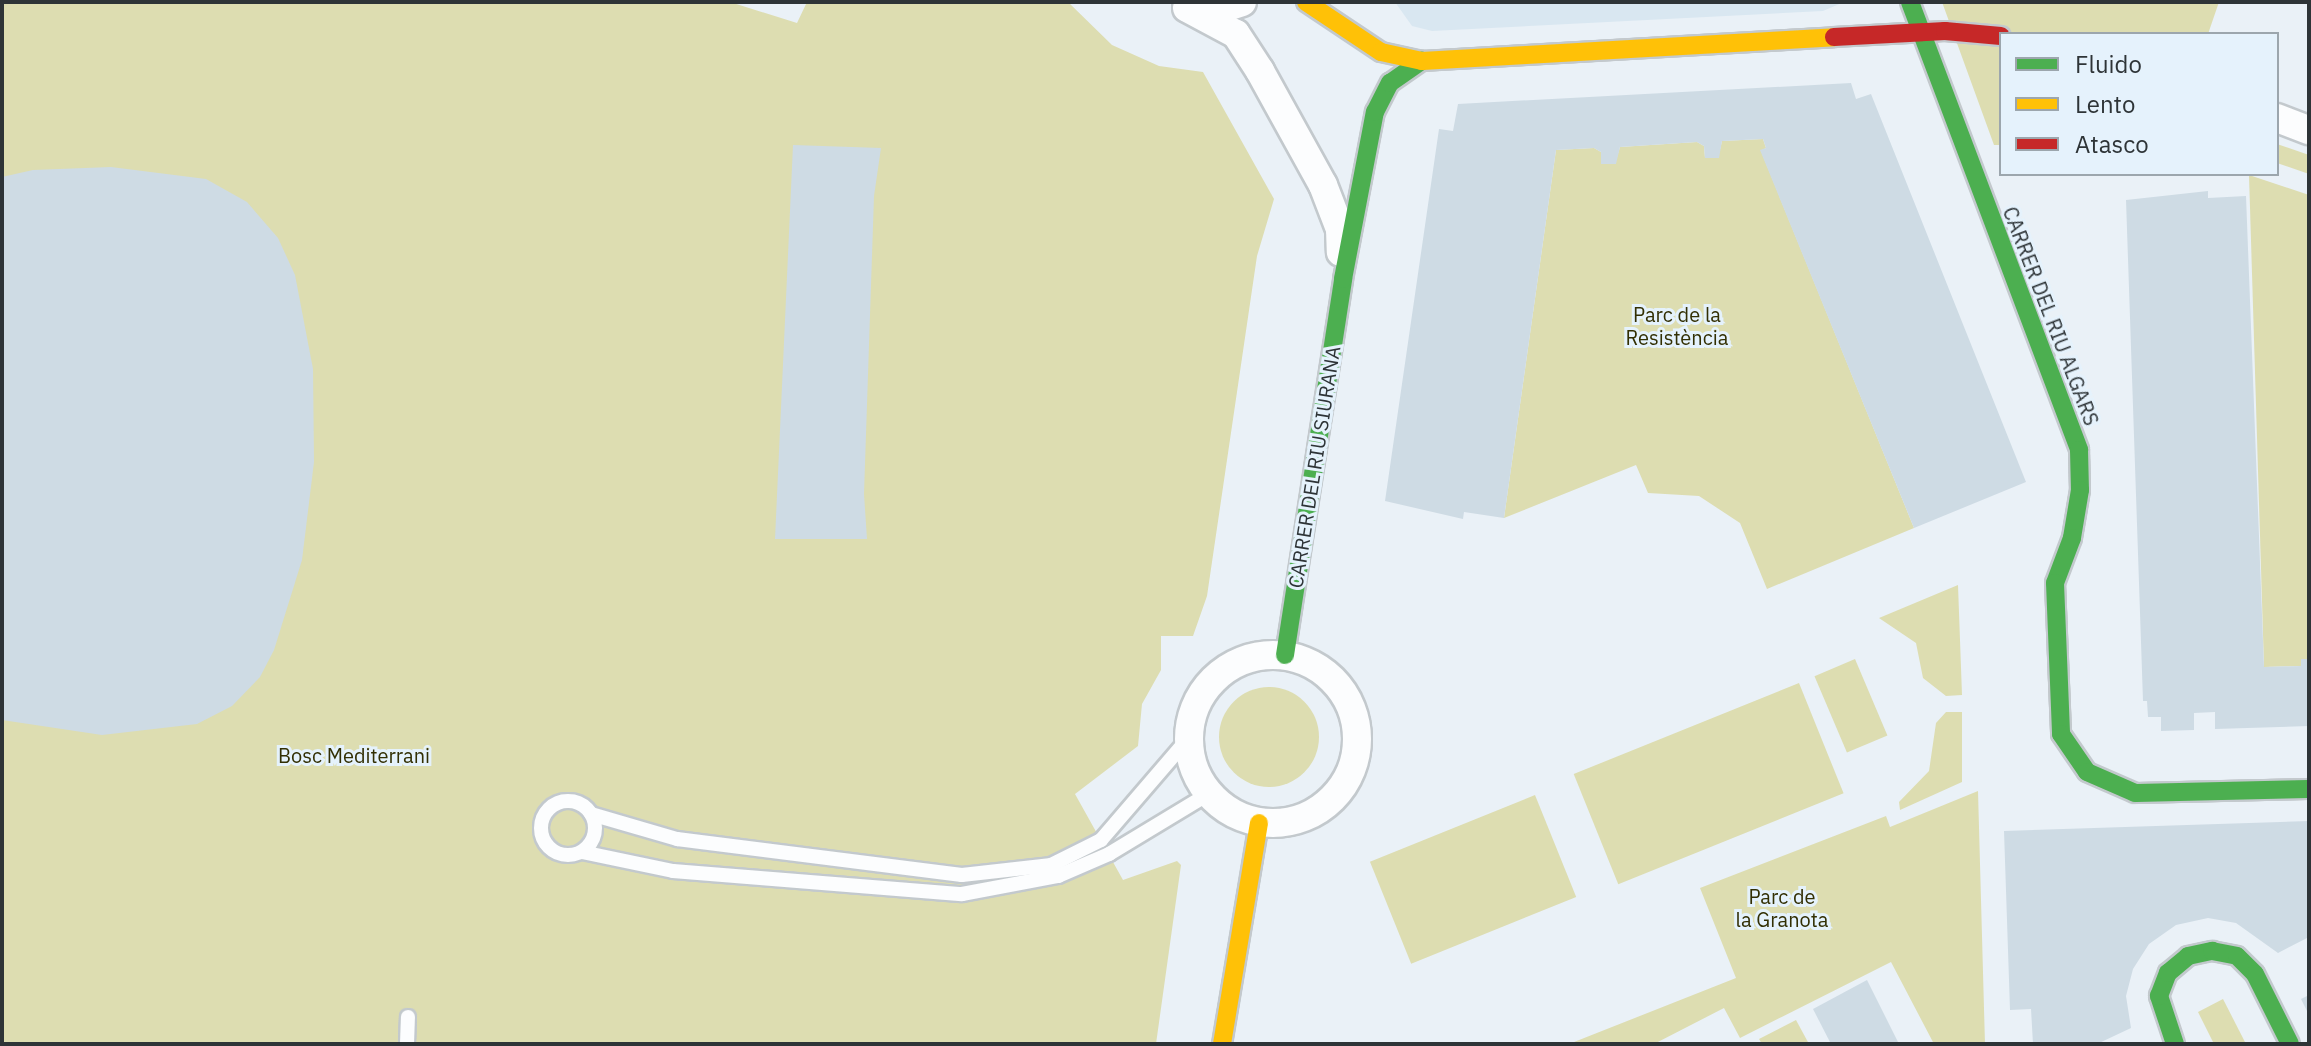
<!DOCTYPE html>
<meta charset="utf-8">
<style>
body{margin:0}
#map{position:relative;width:2311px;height:1046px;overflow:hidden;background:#eaf1f7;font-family:"IBM Plex Sans",sans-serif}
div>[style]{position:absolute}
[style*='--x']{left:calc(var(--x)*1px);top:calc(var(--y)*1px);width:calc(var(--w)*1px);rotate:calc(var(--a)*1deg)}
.built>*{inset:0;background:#d9e7f1}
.green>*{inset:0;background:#ddddb1;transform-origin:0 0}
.round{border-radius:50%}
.building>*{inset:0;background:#cedbe4}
.roads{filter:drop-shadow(2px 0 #c3c9cd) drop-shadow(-2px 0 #c3c9cd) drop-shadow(0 2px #c3c9cd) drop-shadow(0 -2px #c3c9cd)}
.lane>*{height:14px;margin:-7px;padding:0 7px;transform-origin:7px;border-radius:7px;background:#fcfdfe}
.lane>.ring{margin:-7px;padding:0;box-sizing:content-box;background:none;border:14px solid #fcfdfe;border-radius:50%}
.street>*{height:28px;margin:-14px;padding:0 14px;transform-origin:14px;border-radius:14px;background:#fcfdfe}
.street>.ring{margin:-14px;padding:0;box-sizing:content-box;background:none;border:28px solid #fcfdfe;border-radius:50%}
.fast>*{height:18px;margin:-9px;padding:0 9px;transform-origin:9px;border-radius:9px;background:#4caf50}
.slow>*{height:18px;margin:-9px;padding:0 9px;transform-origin:9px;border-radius:9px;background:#ffc107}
.jam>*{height:18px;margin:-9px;padding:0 9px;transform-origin:9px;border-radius:9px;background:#c62828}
span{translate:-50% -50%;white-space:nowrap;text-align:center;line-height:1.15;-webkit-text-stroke:6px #e5f2fc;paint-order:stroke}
.park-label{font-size:20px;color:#322f03}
.street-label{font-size:20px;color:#2e3437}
.frame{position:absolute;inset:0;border:4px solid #2e3437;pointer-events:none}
.legend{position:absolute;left:1999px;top:32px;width:280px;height:144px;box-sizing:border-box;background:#e5f2fc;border:2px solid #9ca6ad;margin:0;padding:10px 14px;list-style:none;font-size:24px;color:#2e3437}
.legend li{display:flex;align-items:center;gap:16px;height:40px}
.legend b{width:40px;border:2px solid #9ca6ad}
</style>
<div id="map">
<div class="built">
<i style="clip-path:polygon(1395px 2px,1844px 2px,1823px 11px,1432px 31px,1412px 26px)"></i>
</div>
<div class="green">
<i style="clip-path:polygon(2px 2px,730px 2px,797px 23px,807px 2px,1068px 2px,1112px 45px,1159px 66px,1203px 72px,1274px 199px,1257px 256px,1207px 596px,1193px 636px,1161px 636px,1161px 670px,1142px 704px,1138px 746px,1075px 794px,1123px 880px,1177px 861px,1181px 865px,1156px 1044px,2px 1044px)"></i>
<i style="clip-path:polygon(1942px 2px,2219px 2px,2208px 34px,2001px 34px,2001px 145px,1994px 145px)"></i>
<i style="clip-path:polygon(1763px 139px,1766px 148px,1761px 151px,1914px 528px,1767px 589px,1740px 523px,1699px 496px,1648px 493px,1636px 465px,1504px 518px,1556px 150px,1594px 148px,1601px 152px,1602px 164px,1615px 164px,1620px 147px,1697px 142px,1704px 146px,1705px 158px,1718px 158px,1722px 141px)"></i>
<i style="clip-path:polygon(2277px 144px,2309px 155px,2309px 174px,2277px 163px)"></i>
<i style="clip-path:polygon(2249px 175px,2309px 195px,2309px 659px,2301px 666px,2264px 667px)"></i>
<i style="clip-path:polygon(1958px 585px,1962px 695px,1946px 696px,1923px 678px,1916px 643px,1879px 618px)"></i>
<i style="left:1855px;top:659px;width:83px;height:44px;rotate:67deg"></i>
<i style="left:1799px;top:683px;width:119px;height:243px;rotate:68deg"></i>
<i class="round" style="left:1219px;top:687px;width:100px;height:100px"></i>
<i style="clip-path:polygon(1946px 712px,1962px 712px,1962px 782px,1900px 810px,1899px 802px,1929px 771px,1936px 723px)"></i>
<i style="clip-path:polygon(1978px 791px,1985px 1044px,1934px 1044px,1891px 962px,1740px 1038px,1724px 1008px,1654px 1044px,1569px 1044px,1736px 978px,1700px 888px,1886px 816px,1890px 827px)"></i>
<i style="left:1535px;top:795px;width:110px;height:178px;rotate:68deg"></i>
<i style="clip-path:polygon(2223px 999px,2246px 1044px,2214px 1044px,2198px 1012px)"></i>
<i style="clip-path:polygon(1796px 1020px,1809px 1044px,1762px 1044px,1759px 1039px)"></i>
</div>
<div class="building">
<i style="clip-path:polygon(1851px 83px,1856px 99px,1871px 94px,2026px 482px,1914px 528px,1760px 150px,1766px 148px,1763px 139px,1722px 141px,1719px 158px,1705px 158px,1704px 146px,1697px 142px,1620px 147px,1616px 164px,1601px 164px,1601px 152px,1594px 148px,1556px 150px,1504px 518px,1464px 512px,1463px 519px,1385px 501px,1439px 129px,1453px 131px,1458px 104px)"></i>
<i style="clip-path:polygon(793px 145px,881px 148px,874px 196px,864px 494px,867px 539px,775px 539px)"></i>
<i style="clip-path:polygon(111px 167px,206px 179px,247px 202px,278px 238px,295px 275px,313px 369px,314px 462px,302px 560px,274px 650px,260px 677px,232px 706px,197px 724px,102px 735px,2px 720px,2px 177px,33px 170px)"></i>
<i style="clip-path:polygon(2208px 191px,2208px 198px,2246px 196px,2264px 667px,2301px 666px,2301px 659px,2309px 659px,2309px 726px,2215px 729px,2215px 712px,2194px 713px,2194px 730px,2161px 731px,2161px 717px,2148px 717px,2147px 701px,2143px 701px,2126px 200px)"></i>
<i style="clip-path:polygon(2309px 821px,2309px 937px,2278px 953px,2236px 923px,2208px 918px,2176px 925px,2149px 944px,2133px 969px,2126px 996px,2131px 1028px,2097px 1044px,2033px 1044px,2031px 1009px,2010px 1010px,2004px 831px)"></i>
<i style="clip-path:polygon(1867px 980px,1899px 1044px,1831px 1044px,1813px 1009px)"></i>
<i style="clip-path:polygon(2309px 995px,2309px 1015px,2301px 999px)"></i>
</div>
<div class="roads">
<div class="lane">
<i class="ring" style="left:541px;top:801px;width:40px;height:40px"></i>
<i style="--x:591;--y:814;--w:90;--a:16.2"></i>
<i style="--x:677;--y:839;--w:287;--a:7.2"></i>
<i style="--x:962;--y:875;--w:90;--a:-6.4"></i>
<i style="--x:1051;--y:865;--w:56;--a:-26.6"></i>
<i style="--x:1101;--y:840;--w:132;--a:-49.3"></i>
<i style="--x:582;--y:852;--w:93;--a:11.8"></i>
<i style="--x:673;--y:871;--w:290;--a:4.6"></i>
<i style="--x:962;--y:894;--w:98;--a:-10.6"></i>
<i style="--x:1058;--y:876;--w:56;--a:-23.3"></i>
<i style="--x:1109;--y:854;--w:116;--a:-31.2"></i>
<i style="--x:407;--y:1044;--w:27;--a:-88"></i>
</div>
<div class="street">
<i style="--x:1187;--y:8;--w:55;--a:28"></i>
<i style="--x:1236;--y:34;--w:44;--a:57"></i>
<i style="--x:1260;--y:71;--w:130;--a:61.1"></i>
<i style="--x:1323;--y:185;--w:47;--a:68.9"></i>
<i style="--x:1340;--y:229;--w:23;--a:88"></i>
<i style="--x:1188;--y:8;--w:33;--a:2"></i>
<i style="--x:1221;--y:9;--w:22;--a:-18"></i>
<i style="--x:2277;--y:118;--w:34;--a:21"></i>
<i class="ring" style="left:1189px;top:655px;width:140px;height:140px"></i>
</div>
<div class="fast">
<i style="--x:1910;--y:2;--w:479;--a:69.3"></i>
<i style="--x:2079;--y:450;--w:40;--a:88.6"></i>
<i style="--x:2080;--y:490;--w:49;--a:99.5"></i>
<i style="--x:2072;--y:538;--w:48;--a:110.7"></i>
<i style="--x:2055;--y:583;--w:151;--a:87.7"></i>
<i style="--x:2061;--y:734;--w:46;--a:55.6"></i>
<i style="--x:2087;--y:772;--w:52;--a:23.6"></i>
<i style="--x:2135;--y:793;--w:174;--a:-1.3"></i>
<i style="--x:1285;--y:655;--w:380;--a:-81.2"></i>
<i style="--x:1343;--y:279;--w:170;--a:-79.2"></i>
<i style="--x:1375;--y:112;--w:33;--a:-63"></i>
<i style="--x:1390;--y:83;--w:39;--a:-35"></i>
<i style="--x:2175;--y:1044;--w:51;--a:-108.4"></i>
<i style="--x:2159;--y:996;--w:25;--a:-69"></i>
<i style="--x:2168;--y:973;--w:26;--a:-40"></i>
<i style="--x:2188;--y:956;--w:25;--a:-12"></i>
<i style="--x:2212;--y:951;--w:25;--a:11"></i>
<i style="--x:2237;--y:956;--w:25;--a:45"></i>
<i style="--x:2255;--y:974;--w:78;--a:63.4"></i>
</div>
<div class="slow">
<i style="--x:1306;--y:2;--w:90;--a:33.7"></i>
<i style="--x:1381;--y:52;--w:42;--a:12.4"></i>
<i style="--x:1422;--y:61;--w:413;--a:-3.3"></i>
<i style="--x:1222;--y:1044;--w:224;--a:-80.5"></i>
</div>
<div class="jam">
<i style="--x:1834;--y:37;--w:111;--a:-3.1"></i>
<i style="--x:1945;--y:31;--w:56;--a:5.1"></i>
</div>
</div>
<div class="park-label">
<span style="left:1677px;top:326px">Parc de la<br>Resistència</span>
<span style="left:354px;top:755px">Bosc Mediterrani</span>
<span style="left:1782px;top:908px">Parc de<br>la Granota</span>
</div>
<div class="street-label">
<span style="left:2051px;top:316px;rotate:69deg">CARRER DEL RIU ALGARS</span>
<span style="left:1314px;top:467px;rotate:-81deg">CARRER DEL RIU SIURANA</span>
</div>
<div class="frame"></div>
<ul class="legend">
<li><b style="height:10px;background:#4caf50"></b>Fluido</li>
<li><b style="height:10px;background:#ffc107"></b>Lento</li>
<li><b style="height:10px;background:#c62828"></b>Atasco</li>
</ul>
</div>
